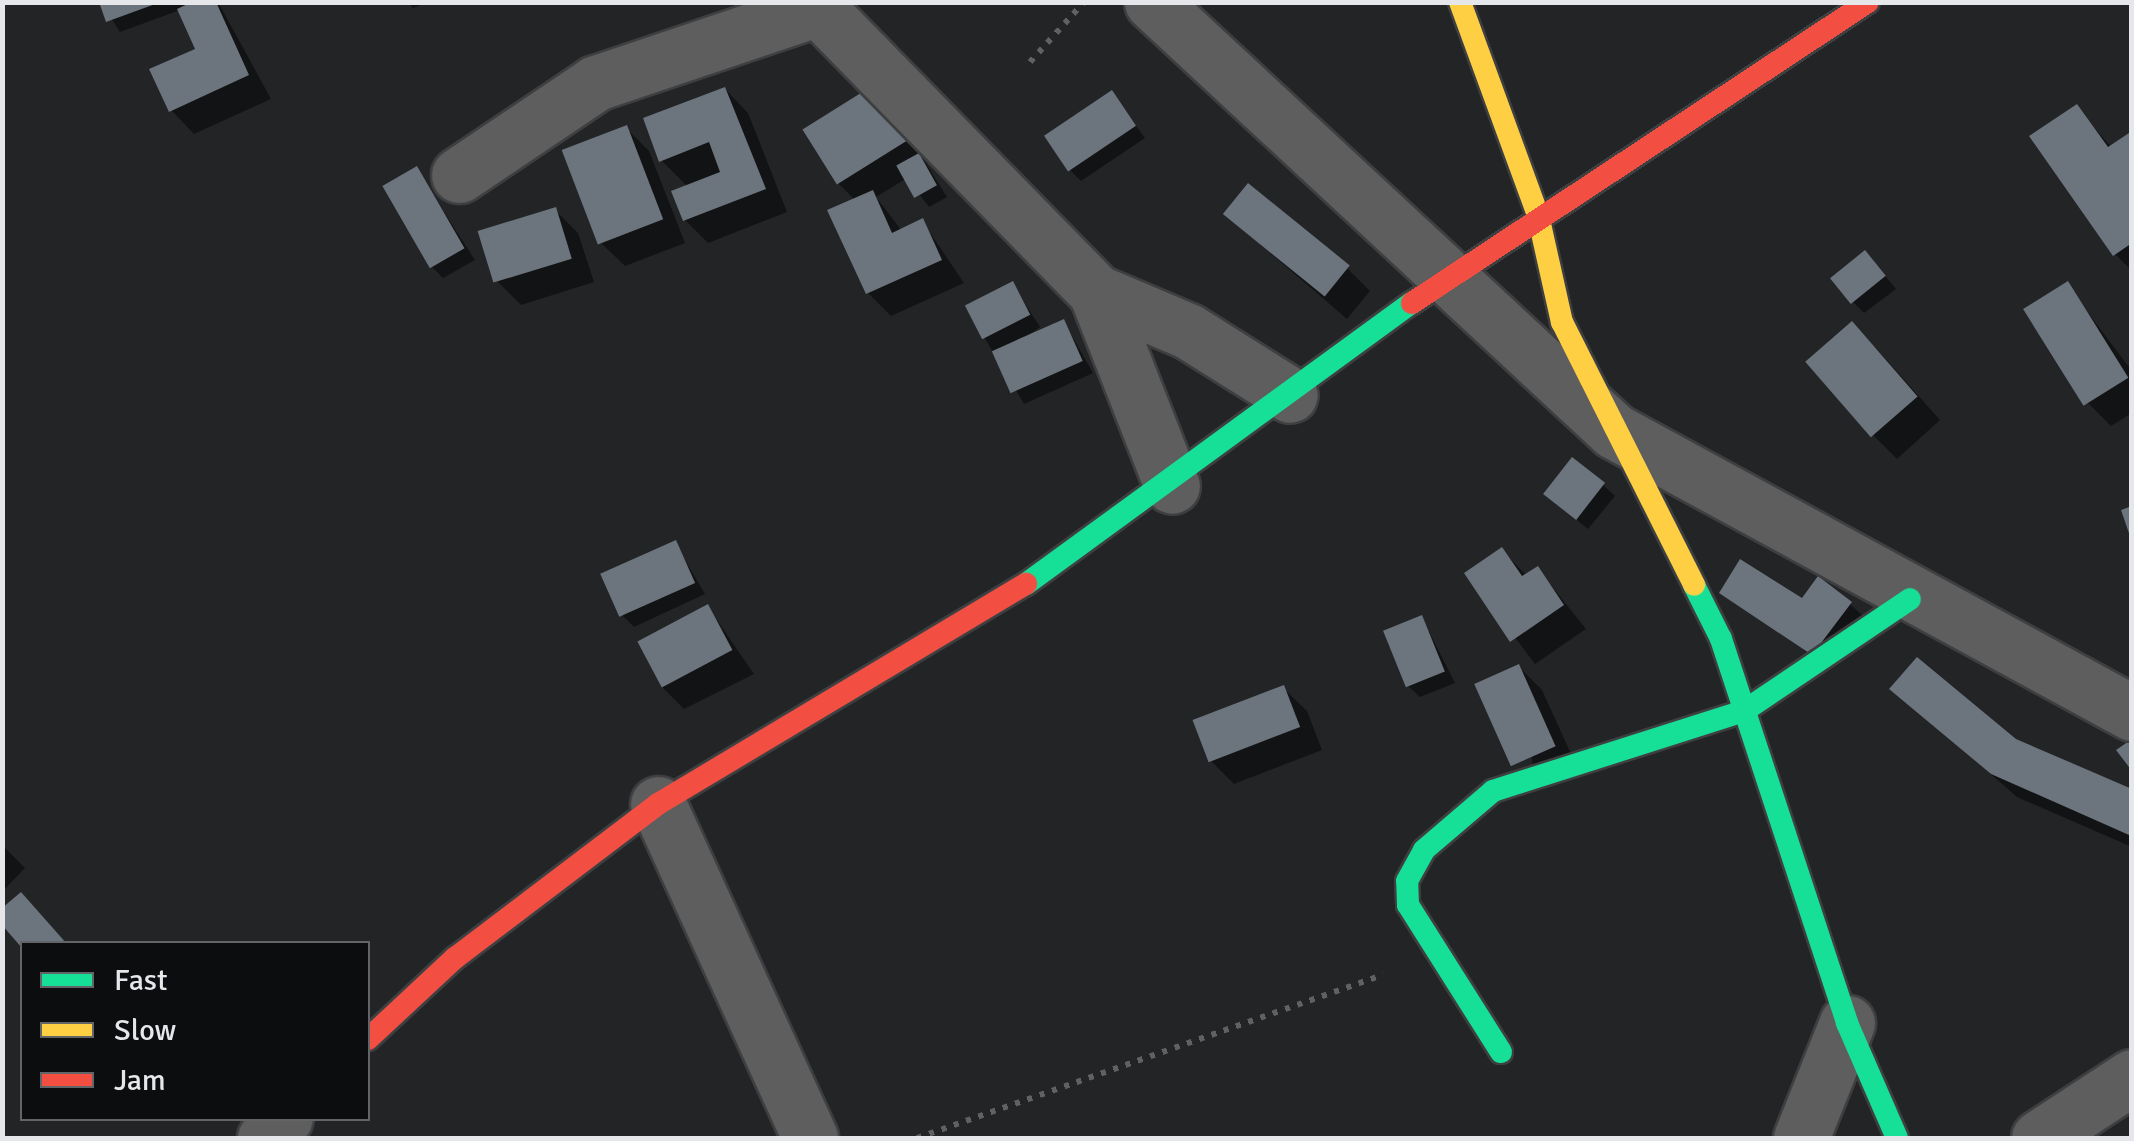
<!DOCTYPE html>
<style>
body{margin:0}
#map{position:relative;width:2134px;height:1141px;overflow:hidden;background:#222426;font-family:Signika,sans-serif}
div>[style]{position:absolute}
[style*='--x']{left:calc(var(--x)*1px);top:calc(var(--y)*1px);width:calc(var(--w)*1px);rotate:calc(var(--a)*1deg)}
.shadow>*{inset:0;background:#0007}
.building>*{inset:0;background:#6c747d;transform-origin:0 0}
.path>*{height:6px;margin-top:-3px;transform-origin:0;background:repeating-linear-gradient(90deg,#616162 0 5px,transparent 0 13px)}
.roads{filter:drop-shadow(2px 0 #3e3f41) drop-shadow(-2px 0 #3e3f41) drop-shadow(0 2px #3e3f41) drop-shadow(0 -2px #3e3f41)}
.street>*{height:55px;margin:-27.5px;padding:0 27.5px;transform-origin:27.5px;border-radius:27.5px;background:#5e5e5e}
.fast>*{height:22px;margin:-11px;padding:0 11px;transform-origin:11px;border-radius:11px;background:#16e098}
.slow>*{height:22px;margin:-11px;padding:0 11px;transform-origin:11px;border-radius:11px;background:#ffcf43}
.jam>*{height:22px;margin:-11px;padding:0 11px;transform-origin:11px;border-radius:11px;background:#f24e42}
span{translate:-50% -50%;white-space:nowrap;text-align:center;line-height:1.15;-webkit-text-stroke:10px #0b0d0f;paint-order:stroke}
.frame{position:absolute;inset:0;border:5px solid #e5e7ea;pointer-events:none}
.legend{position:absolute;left:20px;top:941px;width:350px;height:180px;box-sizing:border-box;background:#0b0d0f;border:2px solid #626467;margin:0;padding:12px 18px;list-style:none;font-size:30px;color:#e5e7ea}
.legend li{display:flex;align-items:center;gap:20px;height:50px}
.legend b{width:50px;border:2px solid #626467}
</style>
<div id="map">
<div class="shadow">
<i style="clip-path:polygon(101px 2px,218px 2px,271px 99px,194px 134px,171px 110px,198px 50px,180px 10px,120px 32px)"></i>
<i style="clip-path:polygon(407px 2px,429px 2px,413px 8px)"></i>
<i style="clip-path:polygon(725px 89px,748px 113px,787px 212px,708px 243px,685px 220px,688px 187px,661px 160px)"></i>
<i style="clip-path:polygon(1111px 93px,1145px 138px,1081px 181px,1069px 169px)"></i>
<i style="clip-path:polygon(2076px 107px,2112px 148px,2132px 134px,2132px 271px,2115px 254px)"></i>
<i style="clip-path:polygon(894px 112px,947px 197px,929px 207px,907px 178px,876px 197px,902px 231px,922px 221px,964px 283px,891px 316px,868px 293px,855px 200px,838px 183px)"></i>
<i style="clip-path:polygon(626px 128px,649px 151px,685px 243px,625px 266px,601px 243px)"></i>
<i style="clip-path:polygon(416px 169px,475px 260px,443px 278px,432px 267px)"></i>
<i style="clip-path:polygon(555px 210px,578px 233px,594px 282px,521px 305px,498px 282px)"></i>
<i style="clip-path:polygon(1225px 214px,1347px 268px,1370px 291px,1347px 319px)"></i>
<i style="clip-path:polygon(1876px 265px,1896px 289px,1864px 313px,1853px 302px)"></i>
<i style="clip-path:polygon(1012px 284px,1040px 327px,1020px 341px,1064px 322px,1093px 373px,1024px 404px,984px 337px)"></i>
<i style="clip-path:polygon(2067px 285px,2132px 371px,2132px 413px,2111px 426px,2088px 403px)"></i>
<i style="clip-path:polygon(1875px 347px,1940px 420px,1897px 459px,1874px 436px)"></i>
<i style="clip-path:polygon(1603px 485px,1615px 496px,1588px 529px,1557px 504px)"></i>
<i style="clip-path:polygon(675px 543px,705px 594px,634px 627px,623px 616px)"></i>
<i style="clip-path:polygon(1502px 550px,1527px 576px,1538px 569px,1586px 629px,1535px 664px,1467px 574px)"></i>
<i style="clip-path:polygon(1722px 592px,1850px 604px,1862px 615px,1824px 664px)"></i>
<i style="clip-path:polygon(708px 607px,754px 674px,684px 709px,661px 686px)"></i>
<i style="clip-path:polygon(1422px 618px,1455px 683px,1420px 697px,1408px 686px)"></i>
<i style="clip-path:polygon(1519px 667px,1542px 690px,1578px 769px,1536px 788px)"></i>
<i style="clip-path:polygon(1283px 688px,1307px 711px,1322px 750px,1234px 784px,1211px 761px)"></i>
<i style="clip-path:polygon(1893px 689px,2132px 792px,2132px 847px,2017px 797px)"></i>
<i style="clip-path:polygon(2px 845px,25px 868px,2px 892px)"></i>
</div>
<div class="building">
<i style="clip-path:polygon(99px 2px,157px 2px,158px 3px,106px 22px)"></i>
<i style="clip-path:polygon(192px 2px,216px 2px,249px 75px,169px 112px,149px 69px,195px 49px,177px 9px)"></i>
<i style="left:872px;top:86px;width:65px;height:82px;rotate:58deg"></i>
<i style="clip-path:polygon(725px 87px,766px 189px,683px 221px,671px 191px,720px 172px,709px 142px,659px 162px,643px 118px)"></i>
<i style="left:1112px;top:90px;width:43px;height:82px;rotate:56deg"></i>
<i style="clip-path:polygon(2077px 104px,2108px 147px,2132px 131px,2132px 243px,2113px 256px,2029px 136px)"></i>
<i style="left:627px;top:125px;width:101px;height:70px;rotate:69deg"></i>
<i style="left:919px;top:153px;width:37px;height:26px;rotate:61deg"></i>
<i style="left:417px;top:166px;width:95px;height:40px;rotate:60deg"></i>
<i style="left:1248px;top:183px;width:131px;height:40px;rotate:39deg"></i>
<i style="clip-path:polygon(873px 190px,892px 233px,923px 218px,942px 260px,866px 294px,827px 210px)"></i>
<i style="left:556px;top:207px;width:54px;height:82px;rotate:73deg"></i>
<i style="left:1865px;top:250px;width:33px;height:45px;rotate:51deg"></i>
<i style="left:1013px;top:281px;width:38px;height:54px;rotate:63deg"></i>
<i style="left:2068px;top:281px;width:114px;height:53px;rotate:58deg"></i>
<i style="left:1064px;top:319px;width:46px;height:79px;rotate:66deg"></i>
<i style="left:1852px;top:321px;width:100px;height:62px;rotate:49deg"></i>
<i style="left:1572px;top:457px;width:42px;height:47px;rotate:38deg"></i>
<i style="clip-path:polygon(2132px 506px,2132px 539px,2131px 539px,2121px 510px)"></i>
<i style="left:676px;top:540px;width:47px;height:83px;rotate:66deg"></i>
<i style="clip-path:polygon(1502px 547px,1522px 576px,1538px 566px,1564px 605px,1510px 642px,1464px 573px)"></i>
<i style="clip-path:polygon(1740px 559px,1802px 598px,1818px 576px,1852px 602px,1812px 655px,1719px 593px)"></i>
<i style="left:708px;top:604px;width:52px;height:80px;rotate:62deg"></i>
<i style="left:1422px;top:615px;width:61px;height:42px;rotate:68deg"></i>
<i style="clip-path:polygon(1917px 657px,2016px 739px,2132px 789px,2129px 835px,1991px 774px,1889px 689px)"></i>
<i style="left:1519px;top:664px;width:90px;height:49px;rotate:66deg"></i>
<i style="left:1284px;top:685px;width:45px;height:98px;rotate:69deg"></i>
<i style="clip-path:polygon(2132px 739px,2132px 771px,2116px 750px)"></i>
<i style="clip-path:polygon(21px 892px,67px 944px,22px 948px,2px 925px,2px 908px)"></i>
</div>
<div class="path">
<i style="--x:1030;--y:62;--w:81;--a:-48"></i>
<i style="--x:917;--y:1138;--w:494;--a:-19.3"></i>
</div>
<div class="roads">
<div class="street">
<i style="--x:812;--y:2;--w:406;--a:45.6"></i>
<i style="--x:1096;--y:292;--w:100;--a:23"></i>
<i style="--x:1188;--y:331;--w:120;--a:32.1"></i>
<i style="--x:1152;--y:2;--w:630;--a:42.88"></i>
<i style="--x:1614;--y:431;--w:590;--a:28.56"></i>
<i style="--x:459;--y:175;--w:165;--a:-33.9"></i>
<i style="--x:596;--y:83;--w:232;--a:-18.6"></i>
<i style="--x:1096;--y:292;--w:208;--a:68.6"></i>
<i style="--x:658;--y:804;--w:367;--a:65.5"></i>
<i style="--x:265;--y:1138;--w:28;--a:-45"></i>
<i style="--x:1801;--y:1138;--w:124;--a:-68.2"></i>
<i style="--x:2039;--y:1138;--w:111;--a:-33.3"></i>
</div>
<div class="fast">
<i style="--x:1026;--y:584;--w:477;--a:-36.1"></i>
<i style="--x:1694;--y:585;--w:60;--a:63.4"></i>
<i style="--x:1721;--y:639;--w:404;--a:71.8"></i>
<i style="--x:1847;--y:1023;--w:125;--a:66.5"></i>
<i style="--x:1501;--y:1052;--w:174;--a:-122.3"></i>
<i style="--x:1408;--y:905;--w:24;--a:-92"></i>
<i style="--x:1407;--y:881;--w:35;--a:-61"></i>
<i style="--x:1424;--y:850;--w:91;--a:-40.5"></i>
<i style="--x:1493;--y:791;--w:263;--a:-17.7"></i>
<i style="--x:1744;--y:711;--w:200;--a:-34"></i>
</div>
<div class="slow">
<i style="--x:1460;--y:2;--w:227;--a:69.9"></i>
<i style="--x:1538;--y:215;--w:110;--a:77.4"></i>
<i style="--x:1562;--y:322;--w:294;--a:63.3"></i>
</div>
<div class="jam">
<i style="--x:1412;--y:303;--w:546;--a:-33.43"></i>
<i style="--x:368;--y:1039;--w:119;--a:-43"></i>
<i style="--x:455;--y:958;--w:255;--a:-37.2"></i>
<i style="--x:658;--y:804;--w:429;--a:-30.9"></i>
</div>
</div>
<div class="frame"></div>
<ul class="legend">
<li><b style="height:12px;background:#16e098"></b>Fast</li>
<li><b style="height:12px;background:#ffcf43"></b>Slow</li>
<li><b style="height:12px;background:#f24e42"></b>Jam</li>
</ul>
</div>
